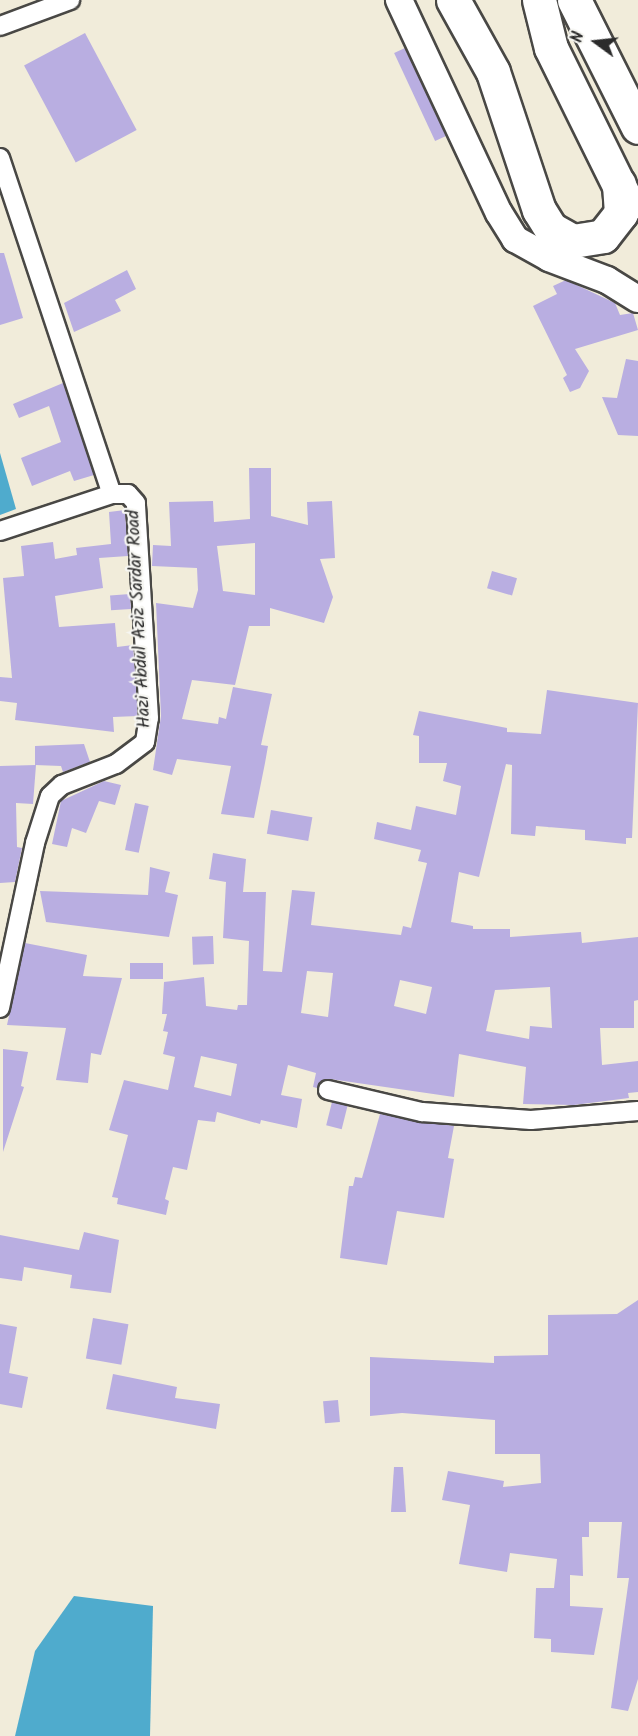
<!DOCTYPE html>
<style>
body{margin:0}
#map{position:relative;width:638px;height:1736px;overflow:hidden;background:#f1ecda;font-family:Kalam,sans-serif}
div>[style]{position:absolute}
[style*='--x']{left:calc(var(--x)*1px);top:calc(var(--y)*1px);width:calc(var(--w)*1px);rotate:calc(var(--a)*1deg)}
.water>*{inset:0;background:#4fabcd}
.building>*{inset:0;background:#b9aee1;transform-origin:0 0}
.roads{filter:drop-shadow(2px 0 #494845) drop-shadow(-2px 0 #494845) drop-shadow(0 2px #494845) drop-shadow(0 -2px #494845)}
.street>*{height:18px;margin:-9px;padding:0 9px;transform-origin:9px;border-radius:9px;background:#fff}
.secondary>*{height:26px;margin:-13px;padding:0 13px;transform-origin:13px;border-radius:13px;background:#fff}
.highway>*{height:33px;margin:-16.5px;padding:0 16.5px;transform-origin:16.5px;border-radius:16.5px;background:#fff}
span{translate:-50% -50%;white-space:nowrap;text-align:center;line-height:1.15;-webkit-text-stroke:4.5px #f6f6f2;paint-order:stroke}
.street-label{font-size:18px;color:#2b2b2b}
.north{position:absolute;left:566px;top:12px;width:60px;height:60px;-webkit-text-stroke:4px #f6f6f2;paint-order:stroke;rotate:285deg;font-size:16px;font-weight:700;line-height:24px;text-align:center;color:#2b2b2b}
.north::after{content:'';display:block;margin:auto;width:21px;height:27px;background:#2b2b2b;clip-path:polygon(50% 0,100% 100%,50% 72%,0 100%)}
</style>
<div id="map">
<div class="water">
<i style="clip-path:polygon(0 453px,16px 509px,0 515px)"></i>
<i style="clip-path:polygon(74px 1596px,153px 1606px,150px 1736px,15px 1736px,35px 1651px)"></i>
</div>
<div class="building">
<i style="left:85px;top:33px;width:110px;height:69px;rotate:62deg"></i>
<i style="left:405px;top:48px;width:97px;height:12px;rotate:65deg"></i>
<i style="clip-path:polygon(0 253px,4px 253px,23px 318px,0 325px)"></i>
<i style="clip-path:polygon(127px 270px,136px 289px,115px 300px,121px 311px,74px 332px,64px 303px)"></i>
<i style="clip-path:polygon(566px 280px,615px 303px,620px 315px,633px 313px,638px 330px,575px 349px,589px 371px,580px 388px,570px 392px,563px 378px,567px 375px,533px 306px,557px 294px,553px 286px)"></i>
<i style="clip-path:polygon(626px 359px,638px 361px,638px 436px,618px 435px,602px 397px,617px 398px)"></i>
<i style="clip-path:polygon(63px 383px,94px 475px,74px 481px,70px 471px,32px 486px,21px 458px,61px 442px,49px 406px,19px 418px,13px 404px)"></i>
<i style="clip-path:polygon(evenodd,249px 468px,271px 468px,271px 516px,308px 525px,307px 502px,332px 501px,335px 558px,320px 559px,333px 597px,324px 623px,270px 608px,270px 626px,249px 626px,235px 685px,192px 680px,182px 719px,218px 724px,219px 717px,226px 719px,233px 687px,272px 694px,261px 745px,268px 746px,265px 763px,254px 818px,221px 814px,231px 766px,177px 759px,172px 775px,153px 770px,161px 716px,156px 603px,193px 608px,198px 590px,197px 568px,152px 566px,153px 545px,171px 546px,169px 502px,213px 501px,214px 522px,250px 519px,249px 468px,255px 543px,255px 595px,223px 591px,217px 546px,255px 543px)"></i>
<i style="clip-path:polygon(125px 510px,128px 556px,99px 558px,103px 588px,55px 596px,59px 627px,115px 623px,117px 647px,133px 645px,138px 716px,113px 717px,114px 732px,15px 720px,17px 703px,0 701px,0 677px,12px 678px,3px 578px,24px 576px,21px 546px,53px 542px,55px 559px,77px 555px,76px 548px,111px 544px,109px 512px)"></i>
<i style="left:492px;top:571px;width:26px;height:18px;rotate:16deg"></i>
<i style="left:130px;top:594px;width:15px;height:20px;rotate:86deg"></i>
<i style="clip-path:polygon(evenodd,547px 690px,638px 703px,632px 838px,626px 838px,626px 844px,585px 840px,585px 830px,536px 826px,535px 836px,511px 834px,512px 765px,506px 764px,479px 877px,459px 872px,451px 922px,473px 926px,473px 929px,510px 929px,510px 937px,581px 932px,582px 943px,638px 937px,638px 1000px,634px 1001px,634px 1028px,600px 1028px,602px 1065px,638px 1061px,638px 1092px,628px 1093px,629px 1098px,574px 1105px,523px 1104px,526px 1067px,459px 1054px,454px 1097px,330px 1079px,320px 1082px,317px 1088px,313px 1087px,316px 1073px,288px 1065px,281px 1095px,302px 1099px,297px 1128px,261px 1120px,260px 1124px,217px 1112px,215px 1122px,198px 1120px,187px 1170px,173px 1167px,165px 1199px,169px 1201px,166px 1215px,117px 1204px,118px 1198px,112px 1197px,128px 1135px,109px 1130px,124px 1080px,168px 1090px,175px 1057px,163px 1054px,168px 1032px,163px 1031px,167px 1014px,162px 1014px,164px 982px,204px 977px,206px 1006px,237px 1010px,238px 1005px,247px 1005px,249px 941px,223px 938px,226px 882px,209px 879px,213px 853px,246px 859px,243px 892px,266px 892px,263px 971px,282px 972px,292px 890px,315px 892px,311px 925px,401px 935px,403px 926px,411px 928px,427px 863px,418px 861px,421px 850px,374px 839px,377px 822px,411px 830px,416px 806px,456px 815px,461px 786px,443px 781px,447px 763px,419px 763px,419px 736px,413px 735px,419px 711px,507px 728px,507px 732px,541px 734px,547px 690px,307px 971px,333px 973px,328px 1017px,301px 1013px,307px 971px,547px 690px,400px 980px,432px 987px,426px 1014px,394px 1006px,400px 980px,547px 690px,550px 987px,552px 1028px,530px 1026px,529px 1039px,486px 1031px,495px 990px,550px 987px,547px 690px,201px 1056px,237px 1064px,231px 1096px,194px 1087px,201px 1056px)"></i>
<i style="clip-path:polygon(84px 744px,90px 762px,63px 772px,61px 766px,35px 765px,35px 746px)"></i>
<i style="clip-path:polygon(36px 765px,33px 804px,16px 803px,17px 847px,22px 848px,15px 882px,0 883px,0 766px)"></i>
<i style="clip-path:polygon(104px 781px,121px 785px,115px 805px,99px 801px,86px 833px,72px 828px,67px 847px,52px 844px,61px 801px)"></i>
<i style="left:135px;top:803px;width:14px;height:48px;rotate:12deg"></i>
<i style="left:271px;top:810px;width:42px;height:24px;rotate:10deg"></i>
<i style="clip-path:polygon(150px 867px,170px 872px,165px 892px,178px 895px,169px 937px,46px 922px,40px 891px,148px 895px)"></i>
<i style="left:213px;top:936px;width:28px;height:21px;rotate:88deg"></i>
<i style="clip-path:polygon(25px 943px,87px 955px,83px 976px,122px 978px,101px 1055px,91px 1053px,88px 1083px,56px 1080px,66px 1028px,7px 1025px)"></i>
<i style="left:130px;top:963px;width:33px;height:16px"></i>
<i style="clip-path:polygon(3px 1049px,28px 1052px,21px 1086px,24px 1087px,3px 1152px)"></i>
<i style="left:332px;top:1102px;width:16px;height:24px;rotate:14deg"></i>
<i style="clip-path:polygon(380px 1114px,454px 1126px,448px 1158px,454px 1159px,444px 1218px,397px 1211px,387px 1265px,340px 1258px,349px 1186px,353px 1186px,355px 1177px,362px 1178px)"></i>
<i style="clip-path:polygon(84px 1232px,119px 1240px,111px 1293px,70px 1288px,72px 1275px,24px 1267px,22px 1281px,0 1278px,0 1235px,79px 1250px)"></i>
<i style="clip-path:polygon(638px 1300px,638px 1679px,628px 1711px,611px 1708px,629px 1578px,617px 1578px,622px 1522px,589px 1522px,589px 1537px,582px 1537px,583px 1576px,570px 1575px,570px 1606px,603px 1608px,594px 1655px,551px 1652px,551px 1639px,534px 1638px,536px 1588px,554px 1588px,557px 1559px,510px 1553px,507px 1572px,459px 1564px,470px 1505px,442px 1500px,448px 1471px,504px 1481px,503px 1487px,541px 1483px,540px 1454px,495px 1454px,495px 1420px,402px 1413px,370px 1416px,370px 1357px,494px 1363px,494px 1356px,548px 1355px,548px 1315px,617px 1314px)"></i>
<i style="left:93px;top:1318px;width:36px;height:41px;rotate:10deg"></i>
<i style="clip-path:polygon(0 1324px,17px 1327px,9px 1373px,28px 1377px,22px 1408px,0 1404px)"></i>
<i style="clip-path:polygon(113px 1374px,177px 1387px,175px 1398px,220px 1404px,216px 1429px,106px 1409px)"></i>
<i style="left:338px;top:1400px;width:22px;height:15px;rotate:85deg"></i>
<i style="clip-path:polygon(394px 1467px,403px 1467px,406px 1512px,391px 1512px)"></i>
</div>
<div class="roads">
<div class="street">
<i style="--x:0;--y:26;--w:75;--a:-20.4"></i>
<i style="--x:0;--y:158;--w:354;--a:71.6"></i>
<i style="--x:112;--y:494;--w:118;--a:161.7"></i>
<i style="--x:0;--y:1008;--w:169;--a:-78"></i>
<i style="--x:35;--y:843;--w:49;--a:-72.3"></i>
<i style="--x:50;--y:796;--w:16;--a:-43"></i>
<i style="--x:62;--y:785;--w:58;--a:-21.3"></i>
<i style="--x:116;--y:764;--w:36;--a:-37"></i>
<i style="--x:145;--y:742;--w:24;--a:-81"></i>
<i style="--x:149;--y:718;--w:215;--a:-93.5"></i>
<i style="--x:136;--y:503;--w:12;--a:-132"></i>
<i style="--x:128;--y:494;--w:16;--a:180"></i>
<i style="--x:328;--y:1090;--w:97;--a:13.2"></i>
<i style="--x:422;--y:1112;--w:109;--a:4.2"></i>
<i style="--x:531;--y:1120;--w:107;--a:-4.8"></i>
</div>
<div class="secondary">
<i style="--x:399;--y:0;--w:235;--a:64.9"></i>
<i style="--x:499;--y:213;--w:31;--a:58"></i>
<i style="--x:515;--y:239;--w:39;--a:29"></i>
<i style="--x:549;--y:258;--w:62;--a:20.8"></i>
<i style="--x:607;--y:280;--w:36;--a:32"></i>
</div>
<div class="highway">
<i style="--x:453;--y:0;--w:82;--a:60.9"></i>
<i style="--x:493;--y:72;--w:145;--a:71.6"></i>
<i style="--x:539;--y:210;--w:22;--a:58"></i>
<i style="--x:551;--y:229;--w:25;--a:29"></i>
<i style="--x:573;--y:241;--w:30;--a:-9"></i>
<i style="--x:603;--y:236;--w:29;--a:-52"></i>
<i style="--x:621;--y:213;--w:29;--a:-94"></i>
<i style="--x:539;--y:0;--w:49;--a:76"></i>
<i style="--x:551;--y:48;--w:174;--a:63.7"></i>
<i style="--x:574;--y:0;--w:142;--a:63.3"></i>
</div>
</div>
<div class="street-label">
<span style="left:140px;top:619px;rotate:-93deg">Hazi Abdul Aziz Sardar Road</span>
</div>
<div class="north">N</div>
</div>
